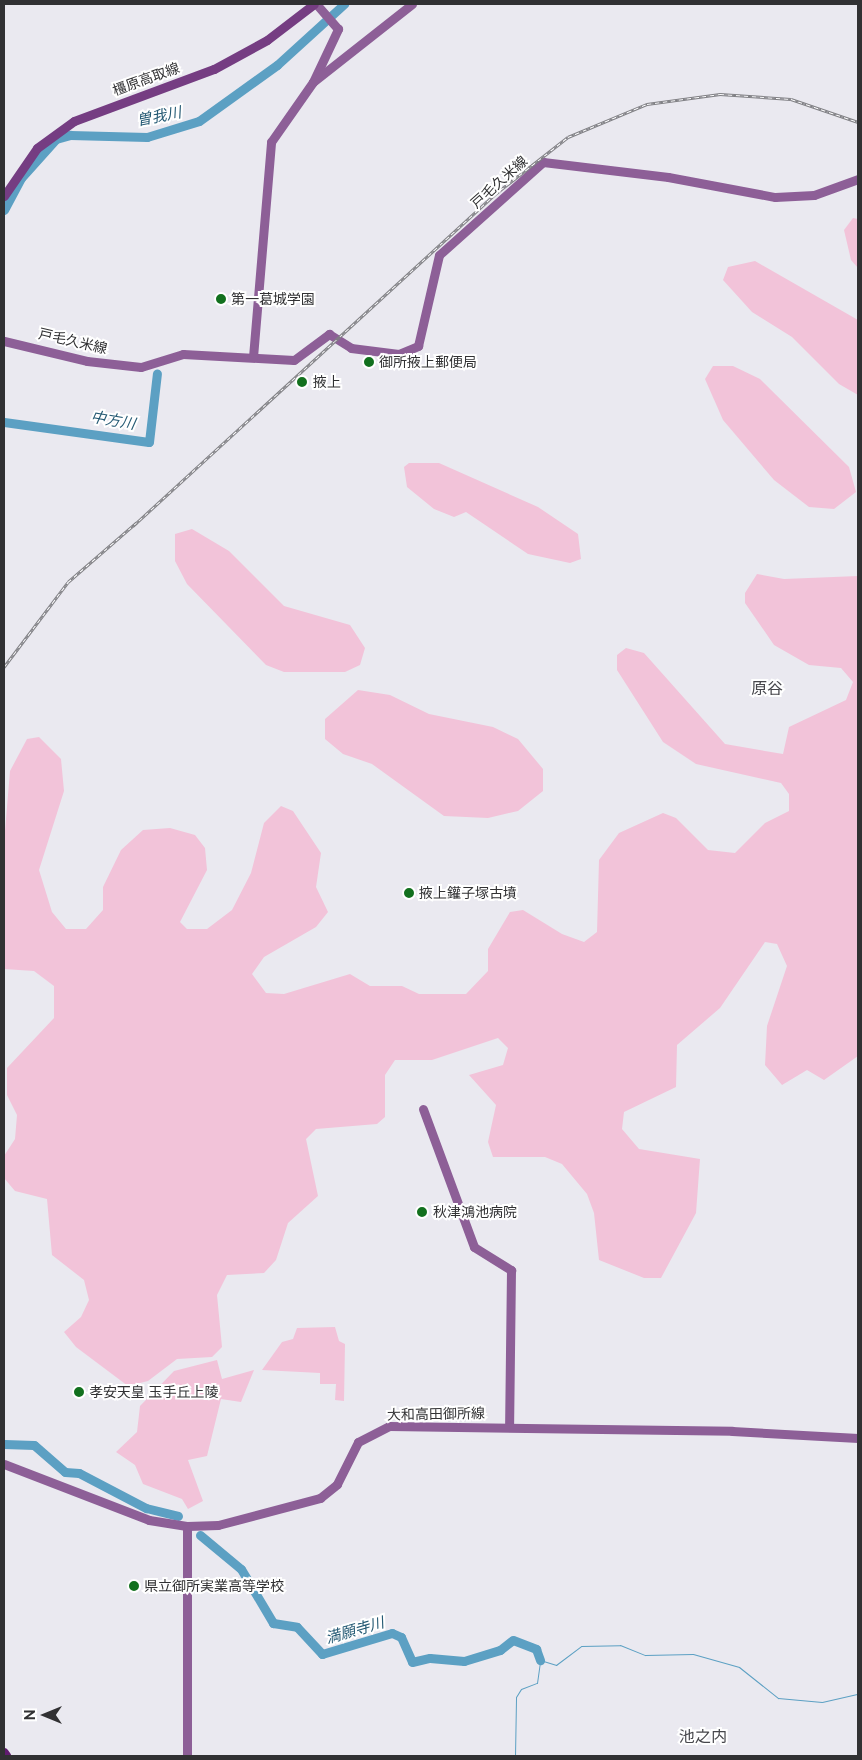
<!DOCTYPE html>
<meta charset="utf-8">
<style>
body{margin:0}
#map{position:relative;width:862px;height:1760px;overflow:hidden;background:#eae9f0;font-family:Raleway,"Noto Sans JP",sans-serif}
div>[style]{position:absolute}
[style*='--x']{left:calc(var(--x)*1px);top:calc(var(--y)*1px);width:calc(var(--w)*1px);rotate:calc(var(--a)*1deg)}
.green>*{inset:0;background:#f2c3d9}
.stream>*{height:1px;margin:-0.5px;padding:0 0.5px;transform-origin:0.5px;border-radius:0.5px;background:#5ca0c3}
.river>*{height:9px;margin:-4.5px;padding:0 4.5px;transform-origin:4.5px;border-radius:4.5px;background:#5ca0c3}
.secondary>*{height:9px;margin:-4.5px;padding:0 4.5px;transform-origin:4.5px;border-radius:4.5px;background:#8d5f97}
.primary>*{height:9px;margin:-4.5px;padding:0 4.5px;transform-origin:4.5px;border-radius:4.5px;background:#753d82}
.highway>*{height:10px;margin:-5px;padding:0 5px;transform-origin:5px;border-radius:5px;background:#611c70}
.rail>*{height:3px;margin-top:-1.5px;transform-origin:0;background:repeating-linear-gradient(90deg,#fff 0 4px,#7f7f83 0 8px);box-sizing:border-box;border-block:1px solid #7f7f83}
.dots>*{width:14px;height:14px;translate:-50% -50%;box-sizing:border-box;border:2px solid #fff;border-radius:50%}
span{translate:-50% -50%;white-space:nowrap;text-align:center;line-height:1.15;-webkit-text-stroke:4px #fff;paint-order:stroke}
.street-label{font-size:14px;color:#313133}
.poi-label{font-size:14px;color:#313133}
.left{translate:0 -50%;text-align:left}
.water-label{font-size:15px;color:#255a74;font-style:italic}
.quarter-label{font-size:16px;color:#47474c}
.frame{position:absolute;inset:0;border:5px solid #313133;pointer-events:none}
.north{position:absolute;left:20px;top:1690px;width:50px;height:50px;-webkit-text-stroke:4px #fff;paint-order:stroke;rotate:270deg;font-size:14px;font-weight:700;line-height:20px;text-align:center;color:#313133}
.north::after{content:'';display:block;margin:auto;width:18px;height:22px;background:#313133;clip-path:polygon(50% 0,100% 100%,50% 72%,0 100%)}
</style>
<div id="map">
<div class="green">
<i style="clip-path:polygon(853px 218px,858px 219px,858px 268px,851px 260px,844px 230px)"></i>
<i style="clip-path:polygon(755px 261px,858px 320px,858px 395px,839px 384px,792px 337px,752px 312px,723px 280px,728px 267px)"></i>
<i style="clip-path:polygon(713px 366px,733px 366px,760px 379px,849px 467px,856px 492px,834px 509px,809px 507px,774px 480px,723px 420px,705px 379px)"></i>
<i style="clip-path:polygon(409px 463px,439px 463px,538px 507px,578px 534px,581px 559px,570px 563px,528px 554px,466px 512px,454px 517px,434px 509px,407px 487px,404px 467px)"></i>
<i style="clip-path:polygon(192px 529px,229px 551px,284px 606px,350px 625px,365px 648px,360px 665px,345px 672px,284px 672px,266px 665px,187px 584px,175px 561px,175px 534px)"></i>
<i style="clip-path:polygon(757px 574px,784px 579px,858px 576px,858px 1056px,824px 1080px,807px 1070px,782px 1085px,765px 1065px,767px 1026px,787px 966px,777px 944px,765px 942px,720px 1008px,677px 1045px,676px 1087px,624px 1112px,622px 1129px,639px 1149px,700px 1159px,696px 1213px,661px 1278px,644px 1278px,599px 1260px,594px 1213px,587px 1194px,562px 1164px,545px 1157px,493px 1157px,488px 1142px,496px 1105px,469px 1075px,503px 1065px,508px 1048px,498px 1038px,432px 1060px,395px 1060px,385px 1075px,385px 1117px,377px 1124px,316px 1129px,306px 1139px,318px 1196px,288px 1223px,276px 1260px,264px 1273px,227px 1275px,217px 1295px,222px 1347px,212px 1357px,177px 1359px,148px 1381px,128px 1386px,76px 1347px,64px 1332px,81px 1317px,89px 1300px,84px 1280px,52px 1255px,47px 1199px,15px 1191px,4px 1178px,4px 1156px,15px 1139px,17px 1115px,7px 1095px,7px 1068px,54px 1018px,54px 986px,34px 971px,4px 969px,4px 843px,10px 771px,27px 739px,39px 737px,61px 759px,64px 791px,39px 870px,52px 912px,66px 929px,86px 929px,103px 910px,103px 887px,121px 850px,143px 830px,170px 828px,195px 835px,205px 848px,207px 870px,180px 922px,187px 929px,207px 929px,232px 910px,251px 873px,264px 823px,281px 806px,293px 811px,321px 853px,316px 887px,328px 912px,316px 927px,264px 957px,252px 974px,266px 993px,284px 994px,350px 974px,370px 986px,402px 986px,419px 994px,466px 994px,488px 971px,488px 949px,510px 912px,523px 910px,562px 934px,584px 942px,597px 932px,599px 860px,619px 833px,663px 813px,676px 818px,708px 850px,735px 853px,765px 823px,789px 811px,789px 794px,781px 783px,696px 764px,663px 742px,617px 670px,617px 655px,626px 648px,644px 653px,725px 744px,783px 754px,789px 727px,846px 700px,853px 682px,841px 668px,809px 665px,774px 645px,745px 603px,745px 593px)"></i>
<i style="clip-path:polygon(358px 690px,390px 695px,429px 714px,493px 727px,518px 739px,543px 769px,543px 791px,518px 811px,488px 818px,444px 816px,372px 764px,343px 754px,325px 739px,325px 719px)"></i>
<i style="clip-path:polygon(335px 1327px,339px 1341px,345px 1344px,344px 1401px,335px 1400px,336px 1384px,320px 1384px,320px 1373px,262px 1370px,282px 1342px,293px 1339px,297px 1328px)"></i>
<i style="clip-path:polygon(217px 1360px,222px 1379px,254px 1370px,241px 1402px,221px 1399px,207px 1456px,188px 1460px,203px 1501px,188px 1509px,182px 1499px,143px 1484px,135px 1465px,116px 1452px,137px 1432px,140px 1406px,174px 1371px)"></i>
</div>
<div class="stream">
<i style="--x:540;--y:1660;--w:17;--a:17"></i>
<i style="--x:556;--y:1665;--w:31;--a:-37"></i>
<i style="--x:581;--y:1646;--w:39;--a:-1"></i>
<i style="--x:620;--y:1645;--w:27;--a:22"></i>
<i style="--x:645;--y:1655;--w:48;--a:-1.2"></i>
<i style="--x:693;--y:1654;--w:48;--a:15.8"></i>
<i style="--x:739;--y:1667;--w:50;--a:38.5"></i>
<i style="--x:778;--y:1698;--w:44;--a:5.2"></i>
<i style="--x:822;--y:1702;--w:37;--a:-13"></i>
<i style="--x:515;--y:1756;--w:59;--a:-89"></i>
<i style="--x:516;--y:1697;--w:9;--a:-58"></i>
<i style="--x:521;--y:1689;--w:17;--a:-21"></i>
<i style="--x:537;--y:1683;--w:22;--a:-82"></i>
</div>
<div class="river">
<i style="--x:4;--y:210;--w:36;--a:-62"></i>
<i style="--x:21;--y:178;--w:52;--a:-48.1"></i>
<i style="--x:56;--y:139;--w:15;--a:-16"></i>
<i style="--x:70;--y:135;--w:77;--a:1.5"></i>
<i style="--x:147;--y:137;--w:54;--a:-17.1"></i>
<i style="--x:199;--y:121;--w:96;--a:-35.7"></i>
<i style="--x:277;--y:65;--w:91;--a:-42.3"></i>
<i style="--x:4;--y:422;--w:146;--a:7.9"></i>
<i style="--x:149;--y:442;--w:69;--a:-83.4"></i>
<i style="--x:4;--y:1444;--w:30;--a:2"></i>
<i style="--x:34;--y:1445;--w:41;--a:41.1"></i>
<i style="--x:65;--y:1472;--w:14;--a:4"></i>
<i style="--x:79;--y:1473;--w:76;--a:27.6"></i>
<i style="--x:146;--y:1508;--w:33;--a:14"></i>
<i style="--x:200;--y:1535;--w:53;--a:39.7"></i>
<i style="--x:241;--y:1569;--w:63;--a:59.3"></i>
<i style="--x:273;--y:1623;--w:24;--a:9"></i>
<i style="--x:297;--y:1627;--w:37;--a:47"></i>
<i style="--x:322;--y:1654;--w:73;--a:-16.7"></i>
<i style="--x:392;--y:1633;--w:10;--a:24"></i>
<i style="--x:401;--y:1637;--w:27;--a:66"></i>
<i style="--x:412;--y:1662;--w:18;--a:-13"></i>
<i style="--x:430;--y:1658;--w:34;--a:5"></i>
<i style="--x:464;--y:1661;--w:38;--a:-17"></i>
<i style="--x:500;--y:1650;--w:16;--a:-38"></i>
<i style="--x:513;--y:1640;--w:25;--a:21"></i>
<i style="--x:536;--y:1649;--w:12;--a:70"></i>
</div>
<div class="secondary">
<i style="--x:313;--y:82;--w:59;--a:-64.7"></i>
<i style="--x:338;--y:29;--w:33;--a:-131"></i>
<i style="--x:4;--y:341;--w:85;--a:13.5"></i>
<i style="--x:87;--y:361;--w:54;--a:6.3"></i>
<i style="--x:141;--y:367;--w:44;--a:-17.2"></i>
<i style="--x:183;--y:354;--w:111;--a:3.1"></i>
<i style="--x:294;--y:360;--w:44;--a:-36.6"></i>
<i style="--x:329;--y:334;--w:26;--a:32"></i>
<i style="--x:351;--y:348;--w:48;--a:7.1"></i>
<i style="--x:399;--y:354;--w:21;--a:-23"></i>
<i style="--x:418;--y:346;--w:93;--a:-77"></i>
<i style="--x:439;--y:255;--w:140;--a:-41.8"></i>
<i style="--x:543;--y:162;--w:126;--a:6.8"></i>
<i style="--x:668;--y:177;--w:109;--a:10.6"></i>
<i style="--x:775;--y:197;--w:39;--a:-3"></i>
<i style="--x:814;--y:195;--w:47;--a:-20"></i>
<i style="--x:253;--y:357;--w:216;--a:-85.2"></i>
<i style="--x:271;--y:142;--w:73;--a:-55"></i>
<i style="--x:313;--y:82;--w:126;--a:-38.2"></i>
<i style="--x:423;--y:1109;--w:147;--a:69.7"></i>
<i style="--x:474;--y:1247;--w:44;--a:31.9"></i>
<i style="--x:511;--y:1270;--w:157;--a:90.7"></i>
<i style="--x:4;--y:1464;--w:155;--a:21.1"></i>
<i style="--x:149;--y:1520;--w:38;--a:9"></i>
<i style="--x:187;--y:1526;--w:31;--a:-2"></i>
<i style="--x:218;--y:1525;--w:106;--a:-14.8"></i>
<i style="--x:320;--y:1498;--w:22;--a:-39"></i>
<i style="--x:337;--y:1484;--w:47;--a:-63.4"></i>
<i style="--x:358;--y:1442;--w:35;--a:-27"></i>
<i style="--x:389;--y:1426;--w:343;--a:0.8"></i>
<i style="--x:732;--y:1431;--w:126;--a:3.2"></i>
<i style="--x:187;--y:1526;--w:230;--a:90"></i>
</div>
<div class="primary">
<i style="--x:4;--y:196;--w:58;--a:-55.5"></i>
<i style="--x:37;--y:148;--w:46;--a:-36.1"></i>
<i style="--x:74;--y:121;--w:149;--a:-20.4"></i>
<i style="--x:214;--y:69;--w:60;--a:-28.7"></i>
<i style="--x:267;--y:40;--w:59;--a:-37.5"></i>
</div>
<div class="highway">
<i style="--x:4;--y:1753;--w:4;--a:56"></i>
</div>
<div class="rail">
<i style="--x:133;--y:526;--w:490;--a:-42.5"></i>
<i style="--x:494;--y:195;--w:94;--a:-38.1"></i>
<i style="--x:568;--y:137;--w:86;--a:-22.7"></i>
<i style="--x:647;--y:104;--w:74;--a:-7.8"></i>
<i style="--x:720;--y:94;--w:71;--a:4"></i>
<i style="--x:791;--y:99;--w:71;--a:18.9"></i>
<i style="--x:4;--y:667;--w:106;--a:-53"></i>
<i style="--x:68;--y:582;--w:91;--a:-41"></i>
</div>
<div class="dots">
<i style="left:221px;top:299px;background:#12701e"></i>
<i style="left:369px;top:362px;background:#12701e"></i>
<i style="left:302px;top:382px;background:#12701e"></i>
<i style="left:409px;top:893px;background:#12701e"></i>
<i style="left:422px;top:1212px;background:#12701e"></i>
<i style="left:79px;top:1392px;background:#12701e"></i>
<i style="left:134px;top:1586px;background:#12701e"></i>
</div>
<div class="street-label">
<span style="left:146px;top:79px;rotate:-20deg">橿原高取線</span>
<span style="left:499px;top:182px;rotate:-42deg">戸毛久米線</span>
<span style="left:73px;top:341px;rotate:13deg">戸毛久米線</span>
<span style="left:436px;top:1414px;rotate:-1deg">大和高田御所線</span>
</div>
<div class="poi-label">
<span class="left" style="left:231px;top:299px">第一葛城学園</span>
<span class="left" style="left:379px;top:362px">御所掖上郵便局</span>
<span class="left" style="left:313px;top:382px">掖上</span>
<span class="left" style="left:419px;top:893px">掖上鑵子塚古墳</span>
<span class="left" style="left:433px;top:1212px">秋津鴻池病院</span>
<span class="left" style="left:89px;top:1392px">孝安天皇 玉手丘上陵</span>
<span class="left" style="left:144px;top:1586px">県立御所実業高等学校</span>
</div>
<div class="water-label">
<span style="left:159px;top:117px;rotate:-11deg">曽我川</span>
<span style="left:113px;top:421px;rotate:10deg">中方川</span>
<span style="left:355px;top:1631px;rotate:-16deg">満願寺川</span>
</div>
<div class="quarter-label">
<span style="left:767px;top:689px">原谷</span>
<span style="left:703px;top:1737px">池之内</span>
</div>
<div class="frame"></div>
<div class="north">N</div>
</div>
